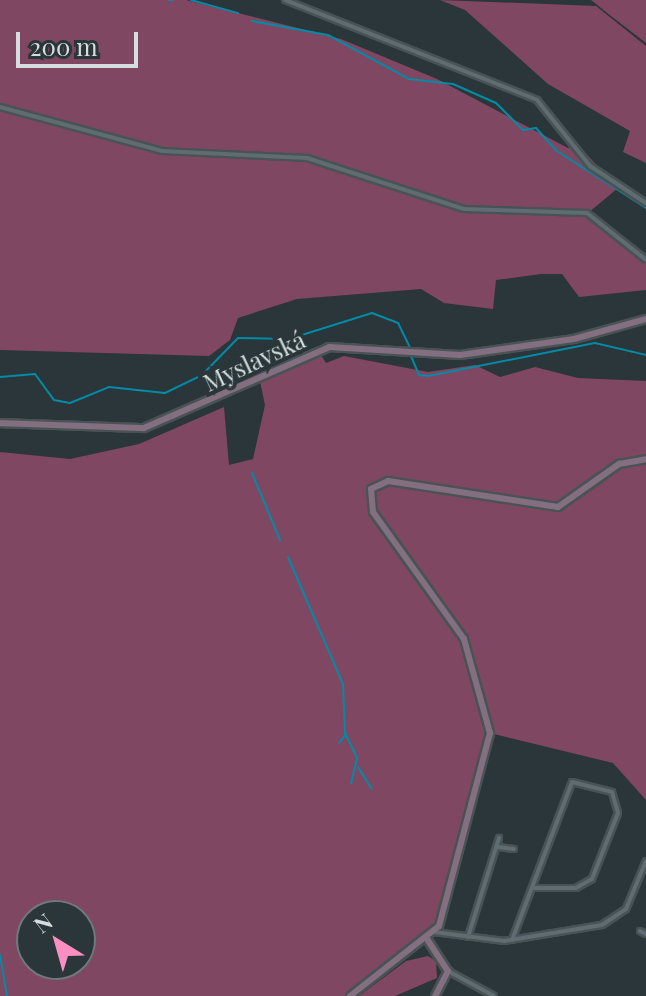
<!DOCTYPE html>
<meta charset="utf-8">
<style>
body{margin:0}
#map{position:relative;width:646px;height:996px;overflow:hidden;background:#2a3639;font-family:"Playfair Display",serif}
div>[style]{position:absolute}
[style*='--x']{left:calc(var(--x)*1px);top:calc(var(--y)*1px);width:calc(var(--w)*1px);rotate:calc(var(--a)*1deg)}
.green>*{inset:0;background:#7f4761}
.stream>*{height:2px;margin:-1px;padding:0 1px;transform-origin:1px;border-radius:1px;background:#028ba6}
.roads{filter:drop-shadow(2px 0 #495355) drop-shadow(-2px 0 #495355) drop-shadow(0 2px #495355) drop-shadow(0 -2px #495355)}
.street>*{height:4px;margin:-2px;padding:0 2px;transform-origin:2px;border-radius:2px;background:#5f6c71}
.secondary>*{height:6px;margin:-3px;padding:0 3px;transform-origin:3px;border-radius:3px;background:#846f80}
span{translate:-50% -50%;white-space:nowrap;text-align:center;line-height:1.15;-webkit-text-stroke:8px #2a3639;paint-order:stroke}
.street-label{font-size:24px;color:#d5dddf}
.north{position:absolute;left:16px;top:900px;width:80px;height:80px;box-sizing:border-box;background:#2a3639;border:2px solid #6e797b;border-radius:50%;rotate:323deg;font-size:22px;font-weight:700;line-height:32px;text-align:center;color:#d5dddf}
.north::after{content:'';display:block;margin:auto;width:28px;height:36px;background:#fc8fc2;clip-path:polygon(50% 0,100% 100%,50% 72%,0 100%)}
.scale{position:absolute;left:16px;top:32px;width:122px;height:36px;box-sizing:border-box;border:4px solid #d5dddf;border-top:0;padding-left:10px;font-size:24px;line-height:28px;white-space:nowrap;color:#d5dddf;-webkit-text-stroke:6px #2a3639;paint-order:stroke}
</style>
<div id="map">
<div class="green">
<i style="clip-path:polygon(0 0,186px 0,341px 39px,437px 79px,568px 148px,577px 144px,618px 188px,588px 213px,646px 260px,646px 290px,579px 297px,562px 274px,541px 274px,496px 280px,493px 309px,444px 303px,421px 289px,297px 299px,238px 318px,230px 340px,209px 356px,0 350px)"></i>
<i style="clip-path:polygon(440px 0,596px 6px,646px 46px,646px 163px,623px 152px,630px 131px,548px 84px,465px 10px)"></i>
<i style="clip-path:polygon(591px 0,646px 0,646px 43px,611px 16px)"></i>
<i style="clip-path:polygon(evenodd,316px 347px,326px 363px,344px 356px,428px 372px,475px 365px,500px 377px,535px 367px,578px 378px,646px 381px,646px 800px,613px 763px,490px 733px,439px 926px,350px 996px,0 996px,0 452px,70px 459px,139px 444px,224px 407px,229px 465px,253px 459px,265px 405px,258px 372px,316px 347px,32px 916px,80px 916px,80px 964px,32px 964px,32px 916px)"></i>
<i style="clip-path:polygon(428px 956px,436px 961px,437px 978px,395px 996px,359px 996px,406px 961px)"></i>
</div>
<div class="stream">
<i style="--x:169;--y:0;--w:3;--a:0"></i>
<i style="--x:191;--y:0;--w:49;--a:15.5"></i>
<i style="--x:252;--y:21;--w:77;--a:10.4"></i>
<i style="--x:328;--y:35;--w:92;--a:28.5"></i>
<i style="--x:409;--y:79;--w:44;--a:6.5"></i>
<i style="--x:453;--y:84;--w:47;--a:23.8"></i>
<i style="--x:496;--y:103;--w:38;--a:45"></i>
<i style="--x:523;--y:130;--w:13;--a:-9"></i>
<i style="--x:536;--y:128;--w:31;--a:48"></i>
<i style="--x:557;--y:151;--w:106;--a:32.6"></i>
<i style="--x:411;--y:356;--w:21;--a:67"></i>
<i style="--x:419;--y:375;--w:9;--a:6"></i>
<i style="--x:428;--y:376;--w:170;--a:-11.2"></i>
<i style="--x:595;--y:343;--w:52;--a:13.2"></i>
<i style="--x:0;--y:377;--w:35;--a:-5"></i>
<i style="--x:35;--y:374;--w:32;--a:54"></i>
<i style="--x:54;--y:400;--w:16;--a:11"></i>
<i style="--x:70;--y:403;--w:42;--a:-22.3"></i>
<i style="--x:109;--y:387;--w:56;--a:6.1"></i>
<i style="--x:165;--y:393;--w:41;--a:-25.9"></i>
<i style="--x:202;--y:375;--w:52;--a:-45.8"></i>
<i style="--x:238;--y:338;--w:51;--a:1.1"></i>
<i style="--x:289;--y:339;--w:87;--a:-17.4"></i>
<i style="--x:372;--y:313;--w:28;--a:21"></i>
<i style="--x:398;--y:323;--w:28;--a:64"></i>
<i style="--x:252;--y:473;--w:73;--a:67.3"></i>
<i style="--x:288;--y:557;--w:138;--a:66.6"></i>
<i style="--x:343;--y:684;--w:49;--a:87.7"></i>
<i style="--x:345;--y:733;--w:28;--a:64"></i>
<i style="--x:357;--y:758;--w:26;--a:103"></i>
<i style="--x:339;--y:743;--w:11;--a:-52"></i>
<i style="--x:358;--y:767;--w:26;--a:58"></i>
<i style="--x:0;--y:955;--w:42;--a:80.3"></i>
</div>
<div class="roads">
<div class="street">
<i style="--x:285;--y:0;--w:271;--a:21.6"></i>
<i style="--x:537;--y:100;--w:85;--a:51.2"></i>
<i style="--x:590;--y:166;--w:67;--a:33.5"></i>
<i style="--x:0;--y:107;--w:168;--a:15.2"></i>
<i style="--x:162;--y:151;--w:145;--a:2.8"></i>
<i style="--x:307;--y:158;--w:165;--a:18"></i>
<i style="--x:464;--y:209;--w:123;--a:1.9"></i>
<i style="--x:587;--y:213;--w:75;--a:38.5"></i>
<i style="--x:498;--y:847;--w:16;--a:7"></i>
<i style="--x:640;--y:931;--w:7;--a:27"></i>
<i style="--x:434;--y:932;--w:71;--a:7.3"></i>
<i style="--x:504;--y:941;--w:99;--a:-9.3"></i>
<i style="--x:602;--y:925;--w:29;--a:-34"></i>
<i style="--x:626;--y:909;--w:52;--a:-67.4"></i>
<i style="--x:468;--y:937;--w:104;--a:-72.6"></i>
<i style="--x:512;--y:940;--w:169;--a:-69.2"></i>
<i style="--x:572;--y:782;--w:41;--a:14"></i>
<i style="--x:612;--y:792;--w:22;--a:74"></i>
<i style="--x:618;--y:813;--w:71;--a:111.5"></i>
<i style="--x:592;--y:879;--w:18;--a:151"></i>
<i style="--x:576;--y:888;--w:44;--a:180"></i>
<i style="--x:448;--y:971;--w:52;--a:28.5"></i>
</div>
<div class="secondary">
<i style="--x:0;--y:423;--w:144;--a:2"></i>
<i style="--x:144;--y:428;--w:202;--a:-23.6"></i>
<i style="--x:329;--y:347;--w:131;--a:3.5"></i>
<i style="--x:460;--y:355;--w:115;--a:-8"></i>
<i style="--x:574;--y:339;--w:75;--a:-15.5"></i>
<i style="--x:427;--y:939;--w:38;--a:57"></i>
<i style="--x:448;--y:971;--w:28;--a:117"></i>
<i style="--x:350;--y:996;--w:113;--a:-38.2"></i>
<i style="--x:439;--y:926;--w:200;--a:-75.2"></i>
<i style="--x:490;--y:733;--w:98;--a:-105.5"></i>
<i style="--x:464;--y:639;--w:156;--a:-125.6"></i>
<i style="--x:373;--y:512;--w:23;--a:-95"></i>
<i style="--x:371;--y:489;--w:19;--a:-25"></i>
<i style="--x:388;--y:481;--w:172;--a:8.7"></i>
<i style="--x:558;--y:507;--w:75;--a:-35.2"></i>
<i style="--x:619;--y:464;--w:27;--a:-10"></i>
</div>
</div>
<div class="street-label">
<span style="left:254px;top:361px;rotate:-25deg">Myslavská</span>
</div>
<div class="north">N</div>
<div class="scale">200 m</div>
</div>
